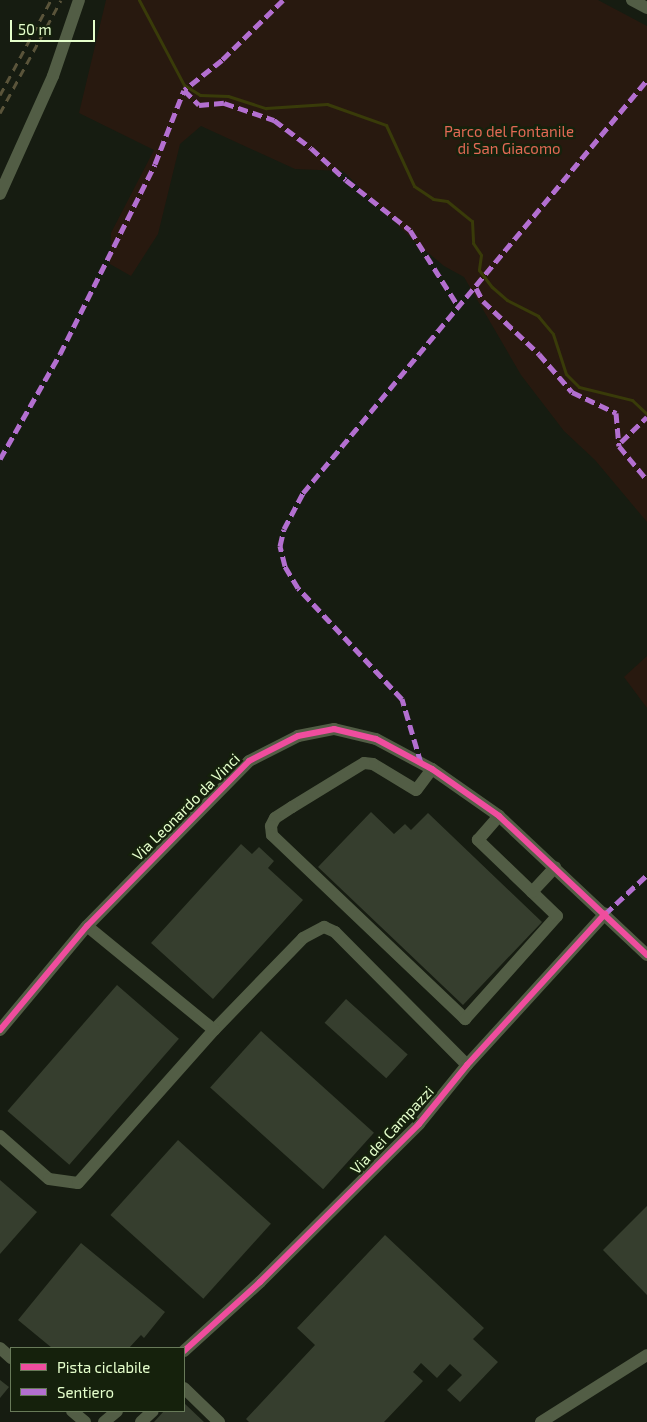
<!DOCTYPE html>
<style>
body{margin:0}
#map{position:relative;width:647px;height:1422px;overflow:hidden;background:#161c11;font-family:"Exo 2",sans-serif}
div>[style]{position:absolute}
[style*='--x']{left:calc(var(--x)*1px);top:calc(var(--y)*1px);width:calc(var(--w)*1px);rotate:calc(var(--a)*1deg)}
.green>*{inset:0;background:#28190f}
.stream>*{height:3px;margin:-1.5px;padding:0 1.5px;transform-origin:1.5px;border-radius:1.5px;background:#393b09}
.building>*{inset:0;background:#363e2e;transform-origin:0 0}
.minor>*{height:12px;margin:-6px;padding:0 6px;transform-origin:6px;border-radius:6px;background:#525d45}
.rail>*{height:3px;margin-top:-1.5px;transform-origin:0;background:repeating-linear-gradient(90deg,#5a543a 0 8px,transparent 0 14px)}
.quiet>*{height:5px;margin-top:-2.5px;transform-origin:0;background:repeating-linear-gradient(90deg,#b36fd0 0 10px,transparent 0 15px)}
.cycleway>*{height:6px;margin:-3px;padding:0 3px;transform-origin:3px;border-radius:3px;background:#ef4d9e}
span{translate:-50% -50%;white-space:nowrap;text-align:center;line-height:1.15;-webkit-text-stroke:5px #15210c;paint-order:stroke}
.park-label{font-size:15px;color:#e26a55}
.street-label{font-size:15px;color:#e5ffcc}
.legend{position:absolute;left:10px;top:1347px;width:175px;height:65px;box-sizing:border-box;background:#15210c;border:1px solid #687a59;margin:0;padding:6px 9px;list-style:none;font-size:15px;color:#e5ffcc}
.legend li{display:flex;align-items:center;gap:10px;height:25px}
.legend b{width:25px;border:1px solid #687a59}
.scale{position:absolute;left:10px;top:20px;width:85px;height:22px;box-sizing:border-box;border:2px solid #e5ffcc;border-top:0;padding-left:6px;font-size:15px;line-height:18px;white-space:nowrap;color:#e5ffcc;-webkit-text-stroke:4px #15210c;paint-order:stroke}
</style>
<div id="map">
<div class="green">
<i style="clip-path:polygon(106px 0,598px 0,647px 26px,647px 522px,595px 460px,564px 431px,521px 375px,464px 277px,444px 266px,415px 242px,343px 171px,295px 169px,201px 126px,180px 144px,158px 234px,131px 276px,110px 264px,111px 233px,154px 150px,79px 113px)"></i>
<i style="clip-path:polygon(647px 656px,647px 708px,624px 677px)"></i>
</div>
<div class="stream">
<i style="--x:139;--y:0;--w:96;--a:62.1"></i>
<i style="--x:184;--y:85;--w:19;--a:32"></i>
<i style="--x:200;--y:95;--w:28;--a:2"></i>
<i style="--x:228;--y:96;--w:40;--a:18"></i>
<i style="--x:266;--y:108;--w:61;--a:-3.8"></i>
<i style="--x:327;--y:104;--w:63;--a:19.6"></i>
<i style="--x:386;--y:125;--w:67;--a:65.3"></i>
<i style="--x:414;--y:186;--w:23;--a:34"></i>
<i style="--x:433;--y:199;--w:14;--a:8"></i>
<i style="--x:447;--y:201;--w:32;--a:39"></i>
<i style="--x:472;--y:221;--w:22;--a:87"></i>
<i style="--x:473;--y:243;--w:14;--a:56"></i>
<i style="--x:481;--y:255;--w:15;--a:98"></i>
<i style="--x:479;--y:270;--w:21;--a:53"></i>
<i style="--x:492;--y:287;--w:20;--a:41"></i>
<i style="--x:507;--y:300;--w:35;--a:27"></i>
<i style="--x:538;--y:316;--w:23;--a:50"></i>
<i style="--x:553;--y:334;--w:42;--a:72"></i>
<i style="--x:566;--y:374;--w:18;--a:45"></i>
<i style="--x:579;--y:387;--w:55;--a:13.8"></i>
<i style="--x:632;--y:400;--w:21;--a:43"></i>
</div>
<div class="building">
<i style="clip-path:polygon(371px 812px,394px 834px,405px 824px,411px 830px,428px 813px,542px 922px,463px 1005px,318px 867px)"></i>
<i style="clip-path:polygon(241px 844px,252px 854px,259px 847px,274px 861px,268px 868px,303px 900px,213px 999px,151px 943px)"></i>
<i style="left:117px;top:985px;width:82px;height:167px;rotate:41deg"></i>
<i style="left:346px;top:999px;width:83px;height:32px;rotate:42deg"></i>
<i style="left:261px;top:1031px;width:152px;height:76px;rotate:42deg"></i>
<i style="left:178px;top:1140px;width:125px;height:101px;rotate:42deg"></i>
<i style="clip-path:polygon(0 1180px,37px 1212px,0 1254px)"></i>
<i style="clip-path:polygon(647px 1206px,647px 1295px,603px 1250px)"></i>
<i style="clip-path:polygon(385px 1235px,484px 1328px,473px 1339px,498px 1362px,460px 1402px,447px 1390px,462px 1375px,450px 1364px,437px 1378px,421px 1363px,413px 1372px,423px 1381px,384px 1422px,249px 1422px,246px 1419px,315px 1345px,297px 1328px)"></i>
<i style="clip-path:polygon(81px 1243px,165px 1312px,144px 1338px,141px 1335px,129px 1348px,52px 1348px,18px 1320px)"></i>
<i style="clip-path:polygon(0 1380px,9px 1387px,0 1398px)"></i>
<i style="clip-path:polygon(184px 1403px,204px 1422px,154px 1422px,164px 1411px,184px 1411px)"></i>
</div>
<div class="minor">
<i style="--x:632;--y:0;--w:17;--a:28"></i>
<i style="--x:0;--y:194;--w:129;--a:-65.8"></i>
<i style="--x:53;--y:76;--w:80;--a:-71.1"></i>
<i style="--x:432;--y:769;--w:26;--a:127"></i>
<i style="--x:416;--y:790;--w:50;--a:-148.8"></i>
<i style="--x:373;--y:764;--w:9;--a:-174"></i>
<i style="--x:364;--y:763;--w:84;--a:148.6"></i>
<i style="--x:292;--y:807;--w:20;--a:147"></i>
<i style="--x:275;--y:818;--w:9;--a:117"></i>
<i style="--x:271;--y:826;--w:9;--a:84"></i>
<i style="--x:272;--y:835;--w:267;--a:43.6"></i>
<i style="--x:465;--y:1019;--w:138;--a:-48.2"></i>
<i style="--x:557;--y:916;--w:110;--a:-136.1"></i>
<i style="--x:478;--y:840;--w:32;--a:-49"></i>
<i style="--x:532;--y:892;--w:34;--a:-47"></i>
<i style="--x:0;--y:1030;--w:136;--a:-50.1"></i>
<i style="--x:87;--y:926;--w:231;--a:-45.5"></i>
<i style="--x:249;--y:761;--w:55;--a:-27"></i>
<i style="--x:298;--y:736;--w:37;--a:-11"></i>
<i style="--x:334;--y:729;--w:43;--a:13.4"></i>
<i style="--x:376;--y:739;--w:64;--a:28.2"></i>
<i style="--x:432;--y:769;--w:82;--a:35"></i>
<i style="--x:499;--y:816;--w:203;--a:43.2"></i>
<i style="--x:214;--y:1030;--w:128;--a:-45.9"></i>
<i style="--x:303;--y:938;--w:24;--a:-28"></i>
<i style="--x:324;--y:927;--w:12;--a:24"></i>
<i style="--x:335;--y:932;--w:187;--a:45.2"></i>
<i style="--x:0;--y:1136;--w:65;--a:41.3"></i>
<i style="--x:49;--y:1179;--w:29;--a:8"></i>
<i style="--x:78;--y:1183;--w:205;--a:-48.4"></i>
<i style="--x:214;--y:1030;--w:164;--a:-140.7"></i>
<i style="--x:0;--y:1348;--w:15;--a:42"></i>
<i style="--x:184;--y:1351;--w:103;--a:-42.2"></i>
<i style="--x:260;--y:1282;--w:224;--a:-44.8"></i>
<i style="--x:419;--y:1124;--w:76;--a:-50.9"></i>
<i style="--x:467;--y:1065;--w:205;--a:-47.6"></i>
<i style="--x:184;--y:1388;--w:49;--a:44.2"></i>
<i style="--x:72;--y:1411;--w:17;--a:40"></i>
<i style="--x:104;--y:1422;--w:17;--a:-40"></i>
<i style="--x:141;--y:1422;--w:16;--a:-43"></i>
<i style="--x:541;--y:1422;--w:125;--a:-32.3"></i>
</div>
<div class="rail">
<i style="--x:0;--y:95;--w:108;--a:-61.8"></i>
<i style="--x:0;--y:113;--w:128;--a:-61.6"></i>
</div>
<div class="quiet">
<i style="--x:283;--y:0;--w:86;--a:135.5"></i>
<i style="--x:222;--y:60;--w:48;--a:141.7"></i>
<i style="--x:184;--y:90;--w:21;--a:45"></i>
<i style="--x:199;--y:105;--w:25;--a:-5"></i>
<i style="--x:224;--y:103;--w:53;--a:18.8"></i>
<i style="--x:274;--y:120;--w:46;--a:37.1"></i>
<i style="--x:311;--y:148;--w:47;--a:42.4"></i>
<i style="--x:346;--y:180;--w:81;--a:38"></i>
<i style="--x:410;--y:230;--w:90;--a:57.7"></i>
<i style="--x:476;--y:288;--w:15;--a:62"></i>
<i style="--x:483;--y:301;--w:77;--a:43.4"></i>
<i style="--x:539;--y:354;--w:50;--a:49"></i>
<i style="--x:572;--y:392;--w:49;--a:25.5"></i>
<i style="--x:616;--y:413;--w:33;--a:85"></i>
<i style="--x:619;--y:446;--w:44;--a:50.5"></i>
<i style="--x:621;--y:442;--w:36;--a:-44"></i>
<i style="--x:0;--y:459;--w:121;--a:-60.3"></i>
<i style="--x:60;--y:354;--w:212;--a:-63.4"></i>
<i style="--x:155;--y:164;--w:79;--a:-68.6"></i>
<i style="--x:421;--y:763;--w:67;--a:-106.5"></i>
<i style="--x:402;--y:699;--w:152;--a:-133.1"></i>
<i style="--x:298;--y:588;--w:26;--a:-121"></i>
<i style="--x:285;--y:566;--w:21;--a:-104"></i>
<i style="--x:280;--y:546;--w:17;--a:-77"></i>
<i style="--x:284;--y:529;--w:41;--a:-62.2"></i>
<i style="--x:303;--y:493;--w:537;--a:-50.21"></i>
<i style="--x:605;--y:914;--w:57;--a:-42.9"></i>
</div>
<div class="cycleway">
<i style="--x:0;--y:1030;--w:136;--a:-50.1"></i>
<i style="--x:87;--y:926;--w:231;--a:-45.5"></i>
<i style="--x:249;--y:761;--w:55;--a:-27"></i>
<i style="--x:298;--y:736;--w:37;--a:-11"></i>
<i style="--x:334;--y:729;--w:43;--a:13.4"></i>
<i style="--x:376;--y:739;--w:64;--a:28.2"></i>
<i style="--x:432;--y:769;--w:82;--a:35"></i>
<i style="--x:499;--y:816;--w:203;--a:43.2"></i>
<i style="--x:184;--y:1351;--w:103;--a:-42.2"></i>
<i style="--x:260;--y:1282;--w:224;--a:-44.8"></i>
<i style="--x:419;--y:1124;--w:76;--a:-50.9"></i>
<i style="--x:467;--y:1065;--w:205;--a:-47.6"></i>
</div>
<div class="park-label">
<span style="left:509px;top:140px">Parco del Fontanile<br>di San Giacomo</span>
</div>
<div class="street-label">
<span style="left:186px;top:807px;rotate:-45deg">Via Leonardo da Vinci</span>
<span style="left:392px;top:1130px;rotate:-47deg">Via dei Campazzi</span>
</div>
<ul class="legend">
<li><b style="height:6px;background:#ef4d9e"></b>Pista ciclabile</li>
<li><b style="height:6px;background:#b36fd0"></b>Sentiero</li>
</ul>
<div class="scale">50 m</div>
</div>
